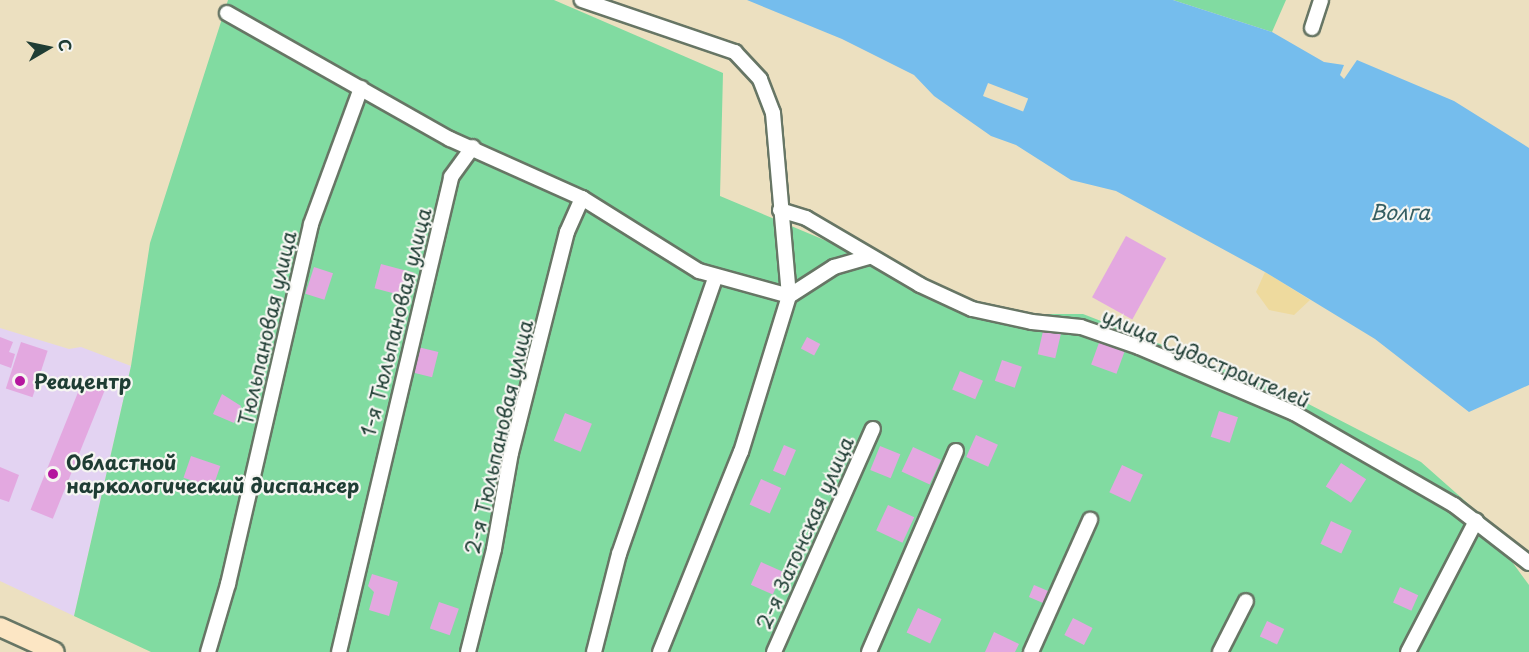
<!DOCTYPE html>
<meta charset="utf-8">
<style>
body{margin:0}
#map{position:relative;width:1529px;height:652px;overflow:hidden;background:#ece0c0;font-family:"Playpen Sans",sans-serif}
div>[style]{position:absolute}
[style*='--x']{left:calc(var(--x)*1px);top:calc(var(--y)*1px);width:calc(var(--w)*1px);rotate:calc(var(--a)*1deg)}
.built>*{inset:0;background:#e3d3f2}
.green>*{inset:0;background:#81dba1}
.sand>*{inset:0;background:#eeda9e}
.water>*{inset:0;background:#75bded}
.pier>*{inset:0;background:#ece0c0;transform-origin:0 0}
.building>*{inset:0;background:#e3a8e0;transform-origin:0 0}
.roads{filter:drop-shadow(2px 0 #677665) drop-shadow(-2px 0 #677665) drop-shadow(0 2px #677665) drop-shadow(0 -2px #677665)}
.street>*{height:14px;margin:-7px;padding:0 7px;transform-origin:7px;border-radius:7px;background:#fff}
.secondary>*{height:18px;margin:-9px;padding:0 9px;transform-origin:9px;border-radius:9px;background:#fce6c4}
.dots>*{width:16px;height:16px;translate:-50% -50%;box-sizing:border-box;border:3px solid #f6f6f2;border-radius:50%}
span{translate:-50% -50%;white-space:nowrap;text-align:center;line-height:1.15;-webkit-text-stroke:4.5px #f6f6f2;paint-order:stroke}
.street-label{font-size:20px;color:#1f3d34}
.poi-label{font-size:20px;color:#1f3d34;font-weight:700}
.left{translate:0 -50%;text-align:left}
.water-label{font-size:21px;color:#345d62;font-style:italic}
.north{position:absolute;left:18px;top:18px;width:60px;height:60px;-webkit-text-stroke:4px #f6f6f2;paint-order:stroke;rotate:81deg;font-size:16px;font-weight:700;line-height:24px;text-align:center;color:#1f3d34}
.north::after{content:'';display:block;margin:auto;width:21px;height:27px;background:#1f3d34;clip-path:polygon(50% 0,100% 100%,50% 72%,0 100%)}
</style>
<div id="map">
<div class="built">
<i style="clip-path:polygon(0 328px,69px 349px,81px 347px,131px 366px,74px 616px,0 581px)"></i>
</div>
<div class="green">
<i style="clip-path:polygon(228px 0,554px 0,723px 73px,720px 196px,1000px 314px,1083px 314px,1293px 396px,1421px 462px,1473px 508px,1529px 585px,1529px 652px,151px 652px,74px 616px,131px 366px,150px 243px)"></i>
<i style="clip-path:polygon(1173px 0,1286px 0,1272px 32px)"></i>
</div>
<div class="sand">
<i style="clip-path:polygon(1265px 272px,1310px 300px,1294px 315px,1269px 310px,1256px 292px)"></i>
</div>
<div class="water">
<i style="clip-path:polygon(747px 0,1173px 0,1272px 32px,1324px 62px,1344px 65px,1340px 75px,1344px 79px,1357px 60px,1454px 101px,1529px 148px,1529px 385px,1469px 412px,1375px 339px,1265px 272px,1116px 191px,1071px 180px,1016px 145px,991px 136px,934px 96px,914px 75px,842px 39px)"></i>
</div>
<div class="pier">
<i style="left:988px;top:83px;width:43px;height:14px;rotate:21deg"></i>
</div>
<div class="building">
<i style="left:1126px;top:236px;width:46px;height:70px;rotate:29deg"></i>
<i style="left:381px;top:264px;width:34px;height:25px;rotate:15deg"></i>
<i style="left:314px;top:267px;width:20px;height:28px;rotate:18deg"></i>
<i style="left:1044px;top:327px;width:18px;height:28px;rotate:13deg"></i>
<i style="clip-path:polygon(0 337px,13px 342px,9px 352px,15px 354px,11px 368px,0 364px)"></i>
<i style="left:807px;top:337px;width:15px;height:13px;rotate:28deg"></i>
<i style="left:1100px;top:340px;width:27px;height:26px;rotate:20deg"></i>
<i style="left:21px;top:342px;width:28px;height:49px;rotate:18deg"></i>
<i style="left:418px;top:347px;width:21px;height:26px;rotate:14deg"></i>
<i style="left:1002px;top:360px;width:21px;height:22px;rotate:19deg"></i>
<i style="left:960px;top:371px;width:25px;height:20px;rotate:23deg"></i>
<i style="left:83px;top:380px;width:24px;height:140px;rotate:22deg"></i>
<i style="clip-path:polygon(222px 394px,241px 406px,234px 423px,213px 414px)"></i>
<i style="left:1219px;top:411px;width:20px;height:27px;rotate:18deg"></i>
<i style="left:565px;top:413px;width:29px;height:30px;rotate:22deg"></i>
<i style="left:976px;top:435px;width:24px;height:24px;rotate:24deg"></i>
<i style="left:784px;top:445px;width:13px;height:28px;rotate:23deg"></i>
<i style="left:880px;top:446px;width:22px;height:26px;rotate:22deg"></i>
<i style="left:913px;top:447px;width:31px;height:27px;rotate:25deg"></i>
<i style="left:191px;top:456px;width:31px;height:23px;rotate:19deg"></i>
<i style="left:1341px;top:463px;width:30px;height:28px;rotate:33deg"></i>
<i style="left:1122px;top:465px;width:23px;height:30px;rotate:25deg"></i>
<i style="clip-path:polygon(0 467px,19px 475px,9px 502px,0 499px)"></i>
<i style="left:761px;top:479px;width:22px;height:28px;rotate:24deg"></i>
<i style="left:888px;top:505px;width:29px;height:28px;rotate:25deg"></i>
<i style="left:1331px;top:521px;width:23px;height:25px;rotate:25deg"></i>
<i style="left:761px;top:562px;width:24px;height:25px;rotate:24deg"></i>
<i style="clip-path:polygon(372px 574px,398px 582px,389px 616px,369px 610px,374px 592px,368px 586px)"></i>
<i style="left:1034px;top:585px;width:23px;height:13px;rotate:23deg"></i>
<i style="left:1400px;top:587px;width:20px;height:17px;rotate:24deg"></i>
<i style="left:439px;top:602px;width:21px;height:28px;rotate:19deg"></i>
<i style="left:918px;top:608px;width:26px;height:27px;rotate:25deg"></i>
<i style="left:1073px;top:618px;width:22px;height:19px;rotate:27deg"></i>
<i style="left:1267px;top:621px;width:19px;height:17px;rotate:25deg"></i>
<i style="clip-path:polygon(994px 632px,1019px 644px,1015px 652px,985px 652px)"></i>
</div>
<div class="roads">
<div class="street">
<i style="--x:227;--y:13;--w:256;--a:29.5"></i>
<i style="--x:450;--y:139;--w:145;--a:24.1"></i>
<i style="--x:582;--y:198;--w:138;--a:32"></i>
<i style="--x:699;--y:271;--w:93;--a:15.5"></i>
<i style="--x:789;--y:296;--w:184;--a:-95"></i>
<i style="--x:773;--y:113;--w:36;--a:-111"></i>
<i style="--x:760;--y:79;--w:37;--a:-133"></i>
<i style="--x:735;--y:52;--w:162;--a:-161.2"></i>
<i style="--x:1312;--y:28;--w:29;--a:-72"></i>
<i style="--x:780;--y:210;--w:27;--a:17"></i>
<i style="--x:806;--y:218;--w:132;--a:30.4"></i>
<i style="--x:920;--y:285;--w:57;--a:24.8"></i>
<i style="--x:972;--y:309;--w:61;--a:12.2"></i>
<i style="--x:1032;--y:322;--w:49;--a:5.8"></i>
<i style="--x:1081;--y:327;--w:61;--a:19"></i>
<i style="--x:1139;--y:347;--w:168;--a:23.1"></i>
<i style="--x:1294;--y:413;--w:185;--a:29.9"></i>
<i style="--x:1454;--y:505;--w:95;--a:37.7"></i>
<i style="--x:208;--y:652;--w:71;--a:-73.6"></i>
<i style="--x:228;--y:584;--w:369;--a:-77"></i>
<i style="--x:311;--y:224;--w:145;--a:-69.8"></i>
<i style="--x:339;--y:652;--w:488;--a:-76.7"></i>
<i style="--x:451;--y:177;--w:37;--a:-54"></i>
<i style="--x:468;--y:652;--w:106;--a:-75.8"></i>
<i style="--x:494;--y:549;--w:97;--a:-80"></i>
<i style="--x:511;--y:453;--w:228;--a:-75.8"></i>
<i style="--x:567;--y:232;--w:37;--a:-66"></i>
<i style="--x:594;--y:652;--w:101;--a:-75.7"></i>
<i style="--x:619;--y:554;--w:292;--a:-70.8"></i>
<i style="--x:660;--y:652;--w:216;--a:-68"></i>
<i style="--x:741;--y:452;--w:163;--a:-72.9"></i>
<i style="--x:789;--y:296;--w:54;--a:-32.8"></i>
<i style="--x:834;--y:267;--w:37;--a:-16"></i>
<i style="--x:774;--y:652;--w:244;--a:-66.1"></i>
<i style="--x:869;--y:652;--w:219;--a:-66.6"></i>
<i style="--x:1031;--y:652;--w:145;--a:-65.9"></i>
<i style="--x:1220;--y:652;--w:57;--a:-63"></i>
<i style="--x:1408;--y:652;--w:148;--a:-62.6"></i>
</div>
<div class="secondary">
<i style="--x:0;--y:627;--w:60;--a:24.4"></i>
</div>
</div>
<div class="dots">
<i style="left:20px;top:381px;background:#b5179e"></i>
<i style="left:53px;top:474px;background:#b5179e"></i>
</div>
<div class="street-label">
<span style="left:396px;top:322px;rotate:-76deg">1-я Тюльпановая улица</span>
<span style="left:267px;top:328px;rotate:-77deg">Тюльпановая улица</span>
<span style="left:1206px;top:358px;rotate:23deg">улица Судостроителей</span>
<span style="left:499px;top:437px;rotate:-77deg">2-я Тюльпановая улица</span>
<span style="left:805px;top:533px;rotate:-66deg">2-я Затонская улица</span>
</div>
<div class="poi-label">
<span class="left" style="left:34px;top:381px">Реацентр</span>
<span class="left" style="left:66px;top:474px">Областной<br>наркологический диспансер</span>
</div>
<div class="water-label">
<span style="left:1400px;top:211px">Волга</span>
</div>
<div class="north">С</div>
</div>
